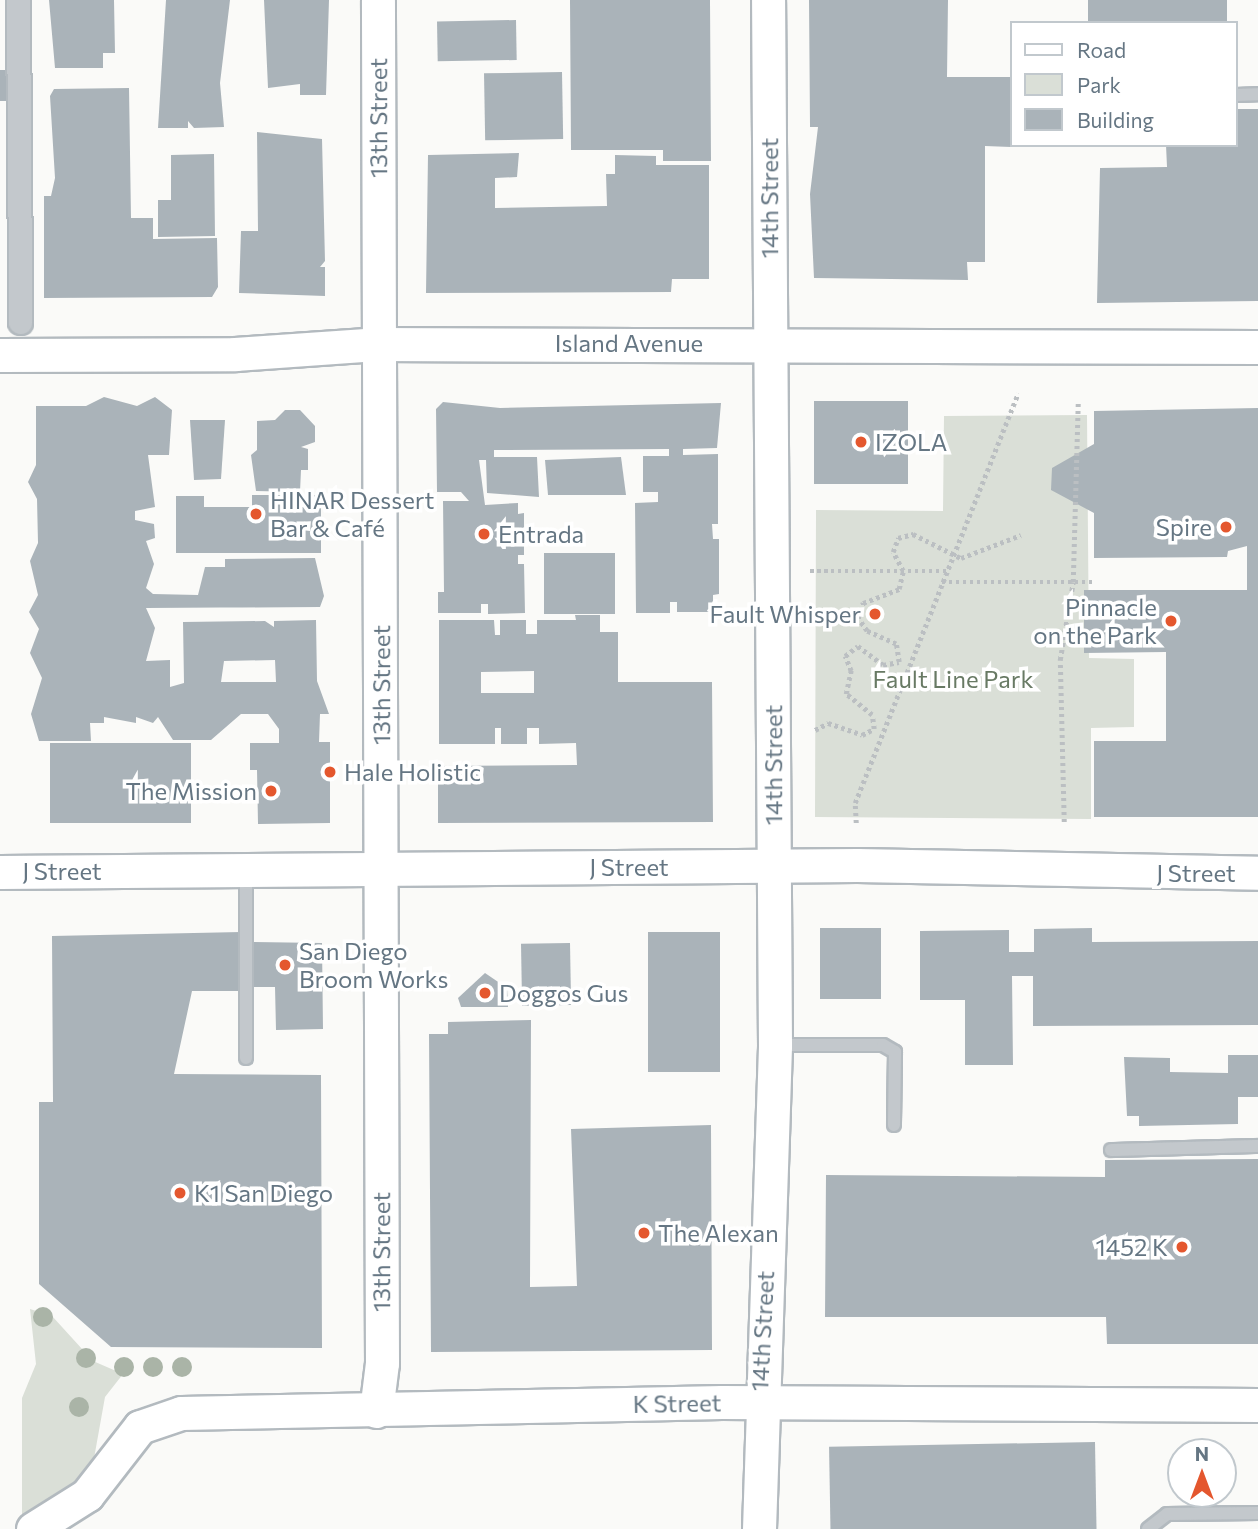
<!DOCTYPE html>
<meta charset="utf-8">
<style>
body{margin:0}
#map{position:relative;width:1258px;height:1529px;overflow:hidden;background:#fafaf8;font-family:Commissioner,sans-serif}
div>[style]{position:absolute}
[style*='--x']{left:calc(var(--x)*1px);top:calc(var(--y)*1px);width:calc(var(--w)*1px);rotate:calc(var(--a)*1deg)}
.green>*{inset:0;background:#dadfd7}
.building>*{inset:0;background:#aab3b9;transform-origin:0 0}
.path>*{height:4.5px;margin-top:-2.25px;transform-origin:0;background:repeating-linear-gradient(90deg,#bbbfc2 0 3.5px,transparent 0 7px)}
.roads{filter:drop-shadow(2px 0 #b3babf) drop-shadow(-2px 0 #b3babf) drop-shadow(0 2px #b3babf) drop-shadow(0 -2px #b3babf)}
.lane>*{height:12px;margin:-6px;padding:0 6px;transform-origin:6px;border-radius:6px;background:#c3c8cc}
.street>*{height:23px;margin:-11.5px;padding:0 11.5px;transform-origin:11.5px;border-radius:11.5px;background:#c3c8cc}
.secondary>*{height:33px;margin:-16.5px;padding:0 16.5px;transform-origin:16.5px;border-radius:16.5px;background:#fff}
.trees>*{width:20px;height:20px;margin:-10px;border-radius:50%;background:#aab4a7}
.dots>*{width:19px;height:19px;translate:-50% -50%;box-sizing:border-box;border:4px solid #fff;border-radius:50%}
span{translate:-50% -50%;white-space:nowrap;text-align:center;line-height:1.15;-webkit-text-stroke:7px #fff;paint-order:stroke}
.street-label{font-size:24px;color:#657683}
.poi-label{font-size:24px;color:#657683}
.left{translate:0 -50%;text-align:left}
.right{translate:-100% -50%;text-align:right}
.park-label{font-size:24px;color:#687a64}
.legend{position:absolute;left:1010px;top:21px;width:228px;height:126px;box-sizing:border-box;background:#fff;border:2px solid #c1c8cd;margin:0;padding:9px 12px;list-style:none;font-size:21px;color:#657683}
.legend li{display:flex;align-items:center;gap:14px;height:35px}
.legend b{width:35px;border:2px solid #c1c8cd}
.north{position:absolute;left:1167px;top:1438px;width:70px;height:70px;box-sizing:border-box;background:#fff;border:2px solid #c1c8cd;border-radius:50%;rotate:0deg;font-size:19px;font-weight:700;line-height:28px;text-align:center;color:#657683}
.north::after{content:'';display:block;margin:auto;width:24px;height:32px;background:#e4572e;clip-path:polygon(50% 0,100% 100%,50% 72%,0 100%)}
</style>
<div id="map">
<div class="green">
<i style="clip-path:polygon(1087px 415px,1089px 658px,1134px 659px,1134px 727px,1091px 728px,1091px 819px,815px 817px,816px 510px,943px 511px,944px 416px)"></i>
<i style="clip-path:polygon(30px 1309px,52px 1316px,93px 1361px,123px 1374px,105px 1397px,93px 1464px,66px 1498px,22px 1518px,22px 1398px,36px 1364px)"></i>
</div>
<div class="building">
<i style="clip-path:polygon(49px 0,114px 0,115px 53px,103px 53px,103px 68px,55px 68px)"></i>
<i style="clip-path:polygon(166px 0,230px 0,220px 83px,224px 127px,194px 128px,188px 121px,188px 128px,158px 128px)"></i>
<i style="clip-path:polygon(264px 0,329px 0,326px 95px,300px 95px,300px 84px,268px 88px)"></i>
<i style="clip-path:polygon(570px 0,710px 0,711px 161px,663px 161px,663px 150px,571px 150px)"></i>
<i style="clip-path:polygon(809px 0,948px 0,947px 77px,1011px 77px,1011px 147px,985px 146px,985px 262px,967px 262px,968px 280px,814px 278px,810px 194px,818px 127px,810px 127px)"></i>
<i style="left:1088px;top:0;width:139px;height:23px"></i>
<i style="left:516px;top:20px;width:40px;height:79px;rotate:89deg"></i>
<i style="left:0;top:70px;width:14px;height:31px"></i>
<i style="left:562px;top:72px;width:67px;height:78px;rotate:89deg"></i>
<i style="clip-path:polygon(129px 88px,131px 218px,153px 218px,153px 239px,217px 238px,218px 287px,212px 297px,44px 298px,44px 196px,51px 196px,55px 178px,50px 96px,54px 89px)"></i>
<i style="clip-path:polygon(1235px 109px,1258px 109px,1258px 301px,1097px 303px,1100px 168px,1167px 167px,1166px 145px,1235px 145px)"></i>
<i style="clip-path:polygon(257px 132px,322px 139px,325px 261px,320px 267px,325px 267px,325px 296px,239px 293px,241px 231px,258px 231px)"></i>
<i style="clip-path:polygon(519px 153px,517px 177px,495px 178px,495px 208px,607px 206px,606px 174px,615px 174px,615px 155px,656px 156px,656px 165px,709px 165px,709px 279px,672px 279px,671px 292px,426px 293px,428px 155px)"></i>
<i style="clip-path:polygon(214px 154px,215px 236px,158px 237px,158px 200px,171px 200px,171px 155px)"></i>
<i style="clip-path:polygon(evenodd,104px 397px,137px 406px,155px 397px,172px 410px,169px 455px,148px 455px,155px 507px,135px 511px,135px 520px,154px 524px,155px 538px,146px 541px,154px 564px,146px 588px,153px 594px,198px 595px,205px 567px,225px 567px,225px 559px,315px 558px,324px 596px,320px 607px,146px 608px,155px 628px,146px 661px,170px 660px,170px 687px,184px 683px,183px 622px,265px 621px,274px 627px,274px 621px,316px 620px,317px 681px,329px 714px,320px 714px,319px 742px,330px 742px,330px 823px,258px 824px,257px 770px,250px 770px,250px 743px,279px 743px,279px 729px,268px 714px,241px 714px,211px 740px,173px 740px,158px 717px,153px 723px,136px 717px,136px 723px,104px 717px,104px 723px,90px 723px,91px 741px,39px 741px,31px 714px,42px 678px,30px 653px,39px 629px,29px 612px,38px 595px,30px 561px,38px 543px,37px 499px,28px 482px,36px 465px,36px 406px,86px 406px,104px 397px,275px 660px,276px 682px,221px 682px,224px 661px,275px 660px)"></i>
<i style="left:814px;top:401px;width:94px;height:83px"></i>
<i style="clip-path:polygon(443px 402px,500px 408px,721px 403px,717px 448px,683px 449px,683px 455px,718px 454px,718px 524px,712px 524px,713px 539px,719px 539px,719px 594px,713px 595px,713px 612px,677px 612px,677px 602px,670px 602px,670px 613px,636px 613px,635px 503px,658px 502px,658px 492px,643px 492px,643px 456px,669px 456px,669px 449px,494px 450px,494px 457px,537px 457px,539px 497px,487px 493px,486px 460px,479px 460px,485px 505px,518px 503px,518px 514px,524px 513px,524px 555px,518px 555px,518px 564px,524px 564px,525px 613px,488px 614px,488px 604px,481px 604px,481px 613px,438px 613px,438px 592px,444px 592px,443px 501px,469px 501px,461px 492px,437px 492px,436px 409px)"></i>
<i style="clip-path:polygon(1258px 408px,1258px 817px,1094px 817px,1094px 741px,1166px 741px,1166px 652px,1084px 653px,1084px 590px,1247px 590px,1247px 546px,1228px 551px,1227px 557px,1094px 558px,1094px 513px,1051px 490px,1052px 468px,1094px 444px,1094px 411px)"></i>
<i style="clip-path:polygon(285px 410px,300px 410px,315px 426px,315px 442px,301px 447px,308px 449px,308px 470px,301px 470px,300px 492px,256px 491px,251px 455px,257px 450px,257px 421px,275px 420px)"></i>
<i style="clip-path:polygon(190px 420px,225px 420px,221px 479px,194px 480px)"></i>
<i style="clip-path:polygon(621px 457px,626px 495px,548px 495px,545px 460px)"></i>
<i style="clip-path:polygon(252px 495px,321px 495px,321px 553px,176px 553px,176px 496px,204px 496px,204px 507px,252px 507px)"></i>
<i style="left:544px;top:553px;width:71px;height:61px"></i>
<i style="clip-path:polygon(evenodd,575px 615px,600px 615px,600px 632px,618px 632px,618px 682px,712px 682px,713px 822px,438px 823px,438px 766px,577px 765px,576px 743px,539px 744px,539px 728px,527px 728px,527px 744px,501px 744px,501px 728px,495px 728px,495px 744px,439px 744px,439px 620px,494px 620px,495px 635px,500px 635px,500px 620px,526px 620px,526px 634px,537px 634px,537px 620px,576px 620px,575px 615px,534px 671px,534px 693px,481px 693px,481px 672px,534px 671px)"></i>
<i style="left:191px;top:743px;width:80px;height:141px;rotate:90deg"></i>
<i style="left:881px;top:928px;width:71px;height:61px;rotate:90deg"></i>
<i style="clip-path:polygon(1092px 928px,1092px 942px,1258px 941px,1258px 1025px,1033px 1026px,1033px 976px,1012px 976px,1013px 1065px,965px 1065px,965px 1000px,920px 1000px,920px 931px,1009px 930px,1009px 952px,1034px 952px,1034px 929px)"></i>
<i style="clip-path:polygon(241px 932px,241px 991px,192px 991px,174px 1074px,321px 1075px,322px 1348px,111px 1347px,39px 1284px,39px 1102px,53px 1102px,52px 936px)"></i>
<i style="left:720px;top:932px;width:140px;height:72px;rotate:90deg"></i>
<i style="clip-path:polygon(247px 942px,322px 943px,323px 1029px,276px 1030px,275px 987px,247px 987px)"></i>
<i style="left:570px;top:943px;width:62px;height:49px;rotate:89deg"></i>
<i style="clip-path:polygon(485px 973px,507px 988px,508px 1007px,461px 1007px,458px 998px)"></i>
<i style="clip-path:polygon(531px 1020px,530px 1287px,577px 1286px,571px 1129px,711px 1125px,712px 1350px,431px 1352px,429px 1034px,448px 1034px,448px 1022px)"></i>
<i style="clip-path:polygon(1228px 1055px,1258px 1055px,1258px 1097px,1238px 1097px,1238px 1124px,1139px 1126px,1139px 1116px,1127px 1116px,1124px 1057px,1170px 1058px,1170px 1072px,1228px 1073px)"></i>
<i style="clip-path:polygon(1258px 1159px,1258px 1344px,1107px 1344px,1106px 1317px,825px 1317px,826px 1175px,1105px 1177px,1105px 1160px)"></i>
<i style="left:1095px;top:1442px;width:87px;height:266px;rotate:89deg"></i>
</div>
<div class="path">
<i style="--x:810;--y:571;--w:136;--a:0"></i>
<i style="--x:942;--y:582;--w:152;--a:0"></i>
<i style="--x:815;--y:730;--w:15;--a:-28"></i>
<i style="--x:828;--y:723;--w:36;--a:19"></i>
<i style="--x:862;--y:735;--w:13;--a:-27"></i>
<i style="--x:874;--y:729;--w:14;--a:-98"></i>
<i style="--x:872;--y:715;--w:33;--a:-141"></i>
<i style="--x:846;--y:694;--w:24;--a:-78"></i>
<i style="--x:851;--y:671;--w:16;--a:-112"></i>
<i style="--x:845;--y:656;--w:16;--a:-38"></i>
<i style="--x:858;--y:646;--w:31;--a:37"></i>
<i style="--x:883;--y:665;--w:16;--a:-11"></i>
<i style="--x:899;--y:662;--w:18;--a:-99"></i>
<i style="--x:896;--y:644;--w:32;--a:-156"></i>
<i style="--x:867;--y:631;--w:16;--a:-125"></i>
<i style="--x:858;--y:618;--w:16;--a:-72"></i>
<i style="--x:863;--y:603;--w:39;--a:-21"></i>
<i style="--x:899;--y:589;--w:18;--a:-77"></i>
<i style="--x:903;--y:571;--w:21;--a:-118"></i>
<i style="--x:893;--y:552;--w:15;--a:-70"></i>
<i style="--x:898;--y:538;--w:16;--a:-15"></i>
<i style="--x:913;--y:534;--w:54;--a:26.6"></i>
<i style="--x:961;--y:558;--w:64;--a:-21"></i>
<i style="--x:1064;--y:822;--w:162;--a:-91.4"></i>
<i style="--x:1060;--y:660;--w:79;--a:-80.5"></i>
<i style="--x:1073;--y:582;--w:180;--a:-88.4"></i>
<i style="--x:856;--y:823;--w:20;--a:-93"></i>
<i style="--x:855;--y:803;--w:441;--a:-68.3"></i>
</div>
<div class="roads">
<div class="lane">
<i style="--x:1235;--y:95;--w:23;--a:-2"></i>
<i style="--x:775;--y:1045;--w:108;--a:0"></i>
<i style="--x:883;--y:1045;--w:14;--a:30"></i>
<i style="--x:895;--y:1052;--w:73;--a:90.8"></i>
<i style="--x:246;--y:1058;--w:188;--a:-90"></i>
<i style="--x:1111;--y:1150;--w:147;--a:-1.6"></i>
<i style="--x:1148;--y:1529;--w:24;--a:-38"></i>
<i style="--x:1167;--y:1514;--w:91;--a:-0.6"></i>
</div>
<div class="street">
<i style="--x:18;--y:0;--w:322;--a:89.6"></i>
</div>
<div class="secondary">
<i style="--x:0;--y:355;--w:235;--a:-0.2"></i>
<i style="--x:235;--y:354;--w:142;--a:-4"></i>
<i style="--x:377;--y:344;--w:881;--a:0.2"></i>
<i style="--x:0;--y:872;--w:857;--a:-0.47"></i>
<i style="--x:857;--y:865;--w:401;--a:1.1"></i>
<i style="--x:376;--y:1411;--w:48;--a:-82.9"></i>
<i style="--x:382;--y:1363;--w:1363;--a:-90.17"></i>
<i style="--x:33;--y:1529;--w:64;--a:-32.2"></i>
<i style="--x:87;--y:1495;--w:86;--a:-52.1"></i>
<i style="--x:140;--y:1427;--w:43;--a:-18.9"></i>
<i style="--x:181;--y:1413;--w:541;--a:-1.16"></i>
<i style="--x:722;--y:1402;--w:536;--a:0.32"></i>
<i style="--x:759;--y:1529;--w:484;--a:-88.1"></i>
<i style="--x:775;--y:1045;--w:1045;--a:-90.38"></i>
</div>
</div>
<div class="trees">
<i style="left:43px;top:1317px"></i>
<i style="left:86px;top:1358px"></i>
<i style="left:124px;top:1367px"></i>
<i style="left:153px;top:1367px"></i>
<i style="left:182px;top:1367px"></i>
<i style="left:79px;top:1407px"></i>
</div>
<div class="dots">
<i style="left:861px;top:442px;background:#e4572e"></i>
<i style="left:256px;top:514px;background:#e4572e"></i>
<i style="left:1226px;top:527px;background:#e4572e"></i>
<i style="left:484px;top:534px;background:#e4572e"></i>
<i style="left:875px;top:614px;background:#e4572e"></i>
<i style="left:1171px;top:621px;background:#e4572e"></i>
<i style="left:330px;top:772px;background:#e4572e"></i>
<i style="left:271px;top:791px;background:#e4572e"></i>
<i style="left:285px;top:965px;background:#e4572e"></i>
<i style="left:485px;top:993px;background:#e4572e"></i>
<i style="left:180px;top:1193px;background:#e4572e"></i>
<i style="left:644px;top:1233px;background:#e4572e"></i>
<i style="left:1182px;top:1247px;background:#e4572e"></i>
</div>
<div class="street-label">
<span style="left:378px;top:118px;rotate:-90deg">13th Street</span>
<span style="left:769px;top:198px;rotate:-90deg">14th Street</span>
<span style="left:629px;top:343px">Island Avenue</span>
<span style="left:381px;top:685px;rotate:-90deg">13th Street</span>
<span style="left:773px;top:765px;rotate:-90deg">14th Street</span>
<span style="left:629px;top:867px">J Street</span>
<span style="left:62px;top:871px">J Street</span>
<span style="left:1196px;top:873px">J Street</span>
<span style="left:381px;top:1252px;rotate:-90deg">13th Street</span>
<span style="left:762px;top:1331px;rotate:-87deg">14th Street</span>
<span style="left:677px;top:1403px;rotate:-1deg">K Street</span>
</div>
<div class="poi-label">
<span class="left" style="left:875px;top:442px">IZOLA</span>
<span class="left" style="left:270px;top:514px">HINAR Dessert<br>Bar &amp; Café</span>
<span class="right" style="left:1212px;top:527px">Spire</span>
<span class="left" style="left:498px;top:534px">Entrada</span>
<span class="right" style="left:1157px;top:621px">Pinnacle<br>on the Park</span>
<span class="right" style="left:861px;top:614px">Fault Whisper</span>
<span class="left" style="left:344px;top:772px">Hale Holistic</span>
<span class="right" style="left:257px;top:791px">The Mission</span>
<span class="left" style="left:299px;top:965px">San Diego<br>Broom Works</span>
<span class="left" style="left:499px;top:993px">Doggos Gus</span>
<span class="left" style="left:194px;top:1193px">K1 San Diego</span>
<span class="left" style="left:658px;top:1233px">The Alexan</span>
<span class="right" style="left:1168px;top:1247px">1452 K</span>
</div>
<div class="park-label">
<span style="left:953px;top:679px">Fault Line Park</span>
</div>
<ul class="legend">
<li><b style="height:9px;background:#fff"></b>Road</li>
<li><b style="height:19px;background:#dadfd7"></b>Park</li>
<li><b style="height:19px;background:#aab3b9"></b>Building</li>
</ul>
<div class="north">N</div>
</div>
